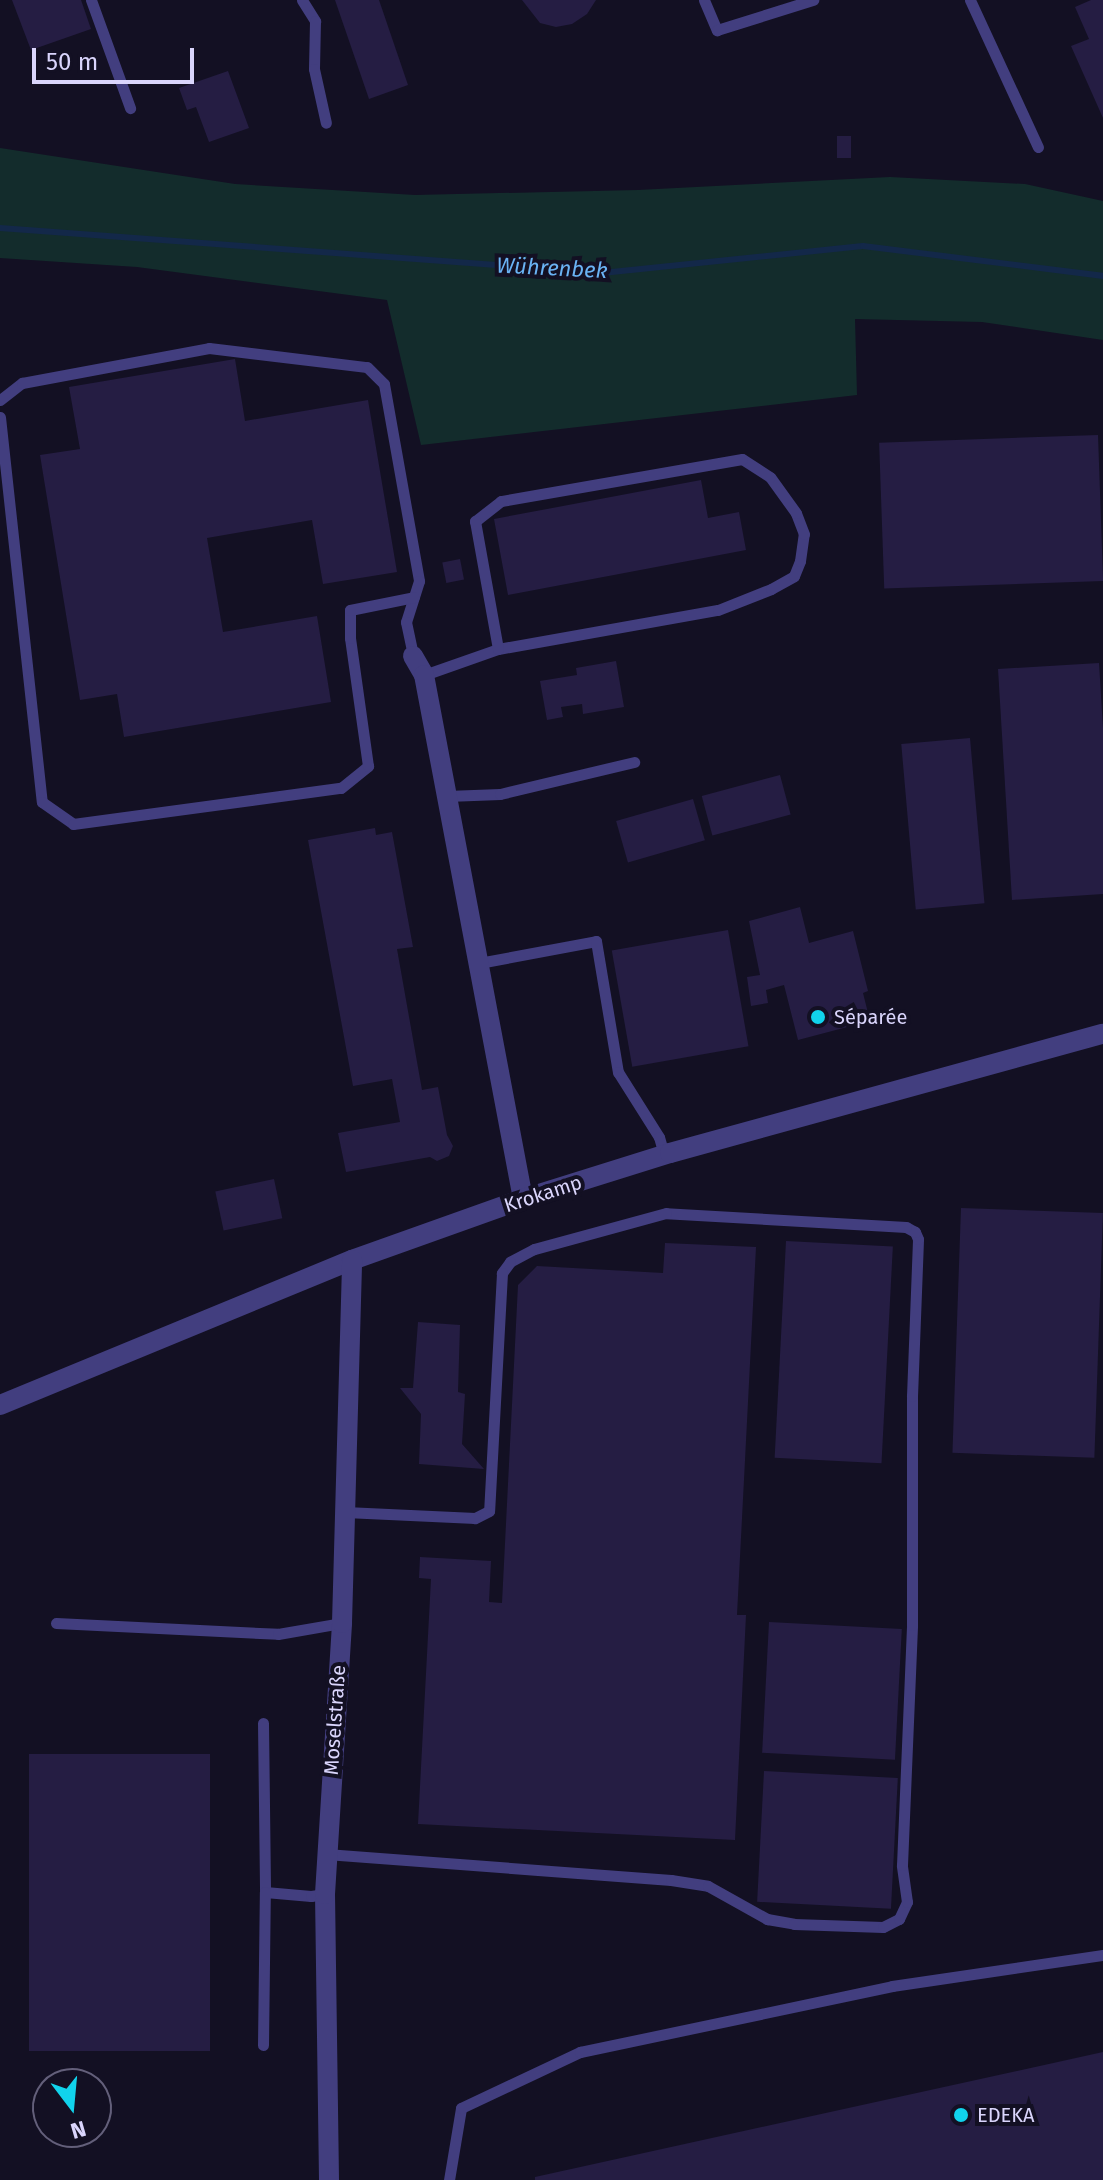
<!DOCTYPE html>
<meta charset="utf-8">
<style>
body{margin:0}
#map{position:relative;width:1103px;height:2180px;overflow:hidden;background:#131023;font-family:"Fira Sans",sans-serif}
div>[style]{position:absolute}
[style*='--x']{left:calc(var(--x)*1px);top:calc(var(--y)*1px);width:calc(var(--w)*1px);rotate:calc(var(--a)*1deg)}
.green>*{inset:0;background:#132c2c}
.stream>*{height:6px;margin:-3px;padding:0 3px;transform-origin:3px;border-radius:3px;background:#132849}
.building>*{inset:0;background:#251d43;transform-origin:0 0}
.service>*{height:11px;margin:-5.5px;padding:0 5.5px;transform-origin:5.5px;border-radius:5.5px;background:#423e7f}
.minor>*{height:20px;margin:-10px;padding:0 10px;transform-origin:10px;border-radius:10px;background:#423e7f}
.dots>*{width:22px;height:22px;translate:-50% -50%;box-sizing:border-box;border:4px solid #131023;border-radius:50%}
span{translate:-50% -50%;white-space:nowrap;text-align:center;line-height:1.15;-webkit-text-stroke:8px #131023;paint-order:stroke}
.poi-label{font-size:20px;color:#dad5fc}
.left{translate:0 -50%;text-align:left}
.street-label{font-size:20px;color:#dad5fc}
.water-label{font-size:22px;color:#6ab3f4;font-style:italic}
.north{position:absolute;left:32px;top:2068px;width:80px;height:80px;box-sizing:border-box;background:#131023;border:2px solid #635f7a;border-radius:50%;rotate:164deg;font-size:22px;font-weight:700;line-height:32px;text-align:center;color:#dad5fc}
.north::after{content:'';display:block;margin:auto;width:28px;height:36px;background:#11d3ec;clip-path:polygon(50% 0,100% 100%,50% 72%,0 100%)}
.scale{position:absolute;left:32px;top:48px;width:162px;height:36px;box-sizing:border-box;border:4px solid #dad5fc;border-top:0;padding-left:10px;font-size:24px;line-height:28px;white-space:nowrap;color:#dad5fc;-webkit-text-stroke:6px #131023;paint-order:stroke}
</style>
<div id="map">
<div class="green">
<i style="clip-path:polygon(0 148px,235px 184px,415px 195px,638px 190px,890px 177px,1025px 184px,1103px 201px,1103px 340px,982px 322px,855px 319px,857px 395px,421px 445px,387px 300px,137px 267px,0 258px)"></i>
</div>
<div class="stream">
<i style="--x:0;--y:228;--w:604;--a:4.27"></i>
<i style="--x:602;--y:273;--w:262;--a:-5.9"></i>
<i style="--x:863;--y:246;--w:242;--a:7.1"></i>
</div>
<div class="building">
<i style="clip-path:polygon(12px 0,81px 0,91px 29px,31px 50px)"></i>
<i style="clip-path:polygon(335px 0,379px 0,408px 85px,369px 99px)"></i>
<i style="clip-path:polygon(522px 0,596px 0,587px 14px,572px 24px,556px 27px,540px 23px)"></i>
<i style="clip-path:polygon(1091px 0,1103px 0,1103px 118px,1071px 46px,1089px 39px,1075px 7px)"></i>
<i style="clip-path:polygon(228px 71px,249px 128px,209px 142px,196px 107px,187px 110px,179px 88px)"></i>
<i style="left:837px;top:136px;width:14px;height:22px"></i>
<i style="clip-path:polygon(235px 359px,245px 421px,368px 400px,397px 572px,323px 584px,312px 520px,207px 538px,223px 632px,317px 616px,331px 702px,124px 737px,117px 694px,80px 700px,40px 455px,80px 449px,69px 387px)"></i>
<i style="left:1098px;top:435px;width:146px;height:219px;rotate:88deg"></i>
<i style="clip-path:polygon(701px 480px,708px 518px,739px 512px,746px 550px,508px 595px,494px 519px)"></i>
<i style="left:460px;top:559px;width:21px;height:18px;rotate:79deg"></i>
<i style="clip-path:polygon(616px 661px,624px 707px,583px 714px,582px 704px,561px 707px,563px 717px,547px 720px,540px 681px,577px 675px,576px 668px)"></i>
<i style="clip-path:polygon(1099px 663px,1103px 728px,1103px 894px,1012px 900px,998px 669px)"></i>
<i style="left:970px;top:738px;width:166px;height:69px;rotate:85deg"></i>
<i style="left:780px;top:775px;width:41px;height:81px;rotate:75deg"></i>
<i style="left:693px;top:799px;width:43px;height:80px;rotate:74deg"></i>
<i style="clip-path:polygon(375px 828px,376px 835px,392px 832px,413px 947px,397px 949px,422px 1090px,438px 1087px,447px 1135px,453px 1146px,449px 1156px,437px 1161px,430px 1157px,346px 1172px,338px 1133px,400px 1122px,392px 1079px,353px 1086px,308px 840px)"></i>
<i style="clip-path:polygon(800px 907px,809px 943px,853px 931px,868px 991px,863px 993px,870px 1021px,798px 1040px,784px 985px,766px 990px,768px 1003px,751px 1006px,747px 977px,760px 975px,749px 921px)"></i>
<i style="left:728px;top:930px;width:118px;height:118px;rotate:80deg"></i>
<i style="left:274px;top:1179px;width:40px;height:60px;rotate:78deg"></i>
<i style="left:961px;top:1208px;width:142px;height:245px;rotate:2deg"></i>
<i style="left:786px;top:1241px;width:107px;height:217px;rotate:3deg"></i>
<i style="clip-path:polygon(665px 1243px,756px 1247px,737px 1615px,746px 1615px,735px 1840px,418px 1824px,431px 1579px,419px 1578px,420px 1557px,491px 1561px,489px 1602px,502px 1603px,518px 1285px,537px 1266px,663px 1273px)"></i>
<i style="clip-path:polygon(418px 1322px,460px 1325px,458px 1392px,465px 1394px,462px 1444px,484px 1469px,419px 1464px,421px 1414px,400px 1388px,413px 1388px)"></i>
<i style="left:769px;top:1622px;width:133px;height:131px;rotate:3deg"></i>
<i style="left:29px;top:1754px;width:181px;height:297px"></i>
<i style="left:764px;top:1771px;width:134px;height:131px;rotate:3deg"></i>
<i style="clip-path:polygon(1103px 2052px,1103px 2180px,535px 2180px,535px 2177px)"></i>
</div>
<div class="service">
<i style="--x:91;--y:0;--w:115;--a:70.1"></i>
<i style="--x:302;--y:0;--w:25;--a:58"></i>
<i style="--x:315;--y:21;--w:48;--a:91.2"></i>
<i style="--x:314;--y:69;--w:55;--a:77.5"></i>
<i style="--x:704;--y:0;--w:33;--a:67"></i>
<i style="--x:717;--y:30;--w:101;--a:-17.4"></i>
<i style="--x:970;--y:0;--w:162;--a:65.2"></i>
<i style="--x:0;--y:400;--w:28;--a:-38"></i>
<i style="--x:22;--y:383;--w:190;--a:-10.6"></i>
<i style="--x:209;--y:348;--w:159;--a:6.9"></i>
<i style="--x:367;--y:367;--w:24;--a:45"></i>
<i style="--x:384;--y:384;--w:200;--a:79.9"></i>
<i style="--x:419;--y:581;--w:43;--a:107.6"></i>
<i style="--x:406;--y:622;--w:35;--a:78"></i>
<i style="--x:0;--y:417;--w:387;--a:83.8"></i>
<i style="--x:42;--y:802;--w:38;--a:35"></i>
<i style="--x:73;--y:824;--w:270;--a:-7.7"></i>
<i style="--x:341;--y:788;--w:35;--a:-39"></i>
<i style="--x:368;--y:766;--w:129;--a:-98"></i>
<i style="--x:350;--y:638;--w:28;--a:-90"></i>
<i style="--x:350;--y:610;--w:65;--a:-11.5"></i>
<i style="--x:424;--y:675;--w:78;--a:-19.4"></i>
<i style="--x:498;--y:649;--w:223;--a:-10.1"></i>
<i style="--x:718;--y:610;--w:57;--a:-21.6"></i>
<i style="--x:771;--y:589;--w:26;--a:-29"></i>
<i style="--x:794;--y:576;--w:16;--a:-68"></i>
<i style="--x:800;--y:561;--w:27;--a:-82"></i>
<i style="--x:804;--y:534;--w:22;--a:-111"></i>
<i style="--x:796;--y:513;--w:44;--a:-125.8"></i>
<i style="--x:770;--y:477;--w:33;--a:-147"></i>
<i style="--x:742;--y:459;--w:245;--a:170.1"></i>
<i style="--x:501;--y:501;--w:33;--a:142"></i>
<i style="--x:475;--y:521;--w:130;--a:79.8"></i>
<i style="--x:447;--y:796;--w:53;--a:-2.2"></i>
<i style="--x:500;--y:794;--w:138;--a:-13.4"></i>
<i style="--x:479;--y:963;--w:119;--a:-10.6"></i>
<i style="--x:596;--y:941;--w:133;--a:80.5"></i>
<i style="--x:618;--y:1072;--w:77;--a:57.8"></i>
<i style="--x:659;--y:1137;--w:19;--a:74"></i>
<i style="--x:56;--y:1623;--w:222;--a:2.8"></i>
<i style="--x:278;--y:1634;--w:65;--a:-9.8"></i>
<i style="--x:263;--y:1723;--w:169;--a:89.3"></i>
<i style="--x:265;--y:1892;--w:46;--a:5"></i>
<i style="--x:311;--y:1896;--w:14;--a:-8"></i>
<i style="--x:326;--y:1854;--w:346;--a:4.3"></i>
<i style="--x:671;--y:1880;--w:37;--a:9"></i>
<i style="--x:708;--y:1886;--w:68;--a:29.2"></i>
<i style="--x:767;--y:1919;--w:27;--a:10"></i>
<i style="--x:794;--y:1924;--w:89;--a:1.9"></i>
<i style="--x:883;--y:1927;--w:18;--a:-27"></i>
<i style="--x:899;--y:1919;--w:19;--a:-65"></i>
<i style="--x:907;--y:1902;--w:37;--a:-98"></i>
<i style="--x:902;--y:1865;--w:240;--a:-87.6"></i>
<i style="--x:912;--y:1625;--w:229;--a:-90"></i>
<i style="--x:912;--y:1396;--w:157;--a:-87.8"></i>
<i style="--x:918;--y:1239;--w:8;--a:-113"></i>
<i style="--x:915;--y:1232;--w:10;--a:-151"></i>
<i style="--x:906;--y:1227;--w:240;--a:-176.7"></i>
<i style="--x:666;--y:1213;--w:137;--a:164.7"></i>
<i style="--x:534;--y:1249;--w:27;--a:152"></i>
<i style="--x:510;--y:1262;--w:14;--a:126"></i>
<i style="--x:502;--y:1273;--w:238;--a:93.1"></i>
<i style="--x:489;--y:1511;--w:16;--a:153"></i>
<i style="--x:475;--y:1518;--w:130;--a:-177.4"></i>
<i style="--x:263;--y:2045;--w:153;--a:-89.3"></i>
<i style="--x:449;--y:2180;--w:73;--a:-80.5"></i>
<i style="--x:461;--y:2108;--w:132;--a:-25.2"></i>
<i style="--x:580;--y:2052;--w:319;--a:-11.9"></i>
<i style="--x:892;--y:1986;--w:213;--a:-8.4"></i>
</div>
<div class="minor">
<i style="--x:413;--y:656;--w:22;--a:60"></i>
<i style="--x:424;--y:675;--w:533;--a:79.3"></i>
<i style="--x:0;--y:1405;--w:381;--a:-22.4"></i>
<i style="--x:352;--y:1260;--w:182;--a:-19.6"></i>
<i style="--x:523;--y:1199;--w:154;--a:-17.4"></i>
<i style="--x:670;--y:1153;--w:449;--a:-15.4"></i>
<i style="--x:329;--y:2180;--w:286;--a:-90.8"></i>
<i style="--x:325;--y:1894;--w:272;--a:-86.4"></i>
<i style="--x:342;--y:1623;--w:363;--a:-88.4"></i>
</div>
<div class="dots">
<i style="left:818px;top:1017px;background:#11d3ec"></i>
<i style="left:961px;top:2115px;background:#11d3ec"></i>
</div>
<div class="poi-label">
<span class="left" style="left:834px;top:1017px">Séparée</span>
<span class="left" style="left:977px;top:2115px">EDEKA</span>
</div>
<div class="street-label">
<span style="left:543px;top:1194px;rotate:-18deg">Krokamp</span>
<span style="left:335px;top:1720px;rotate:-86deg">Moselstraße</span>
</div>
<div class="water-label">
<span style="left:552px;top:268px;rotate:3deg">Wührenbek</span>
</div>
<div class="north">N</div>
<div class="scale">50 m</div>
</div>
